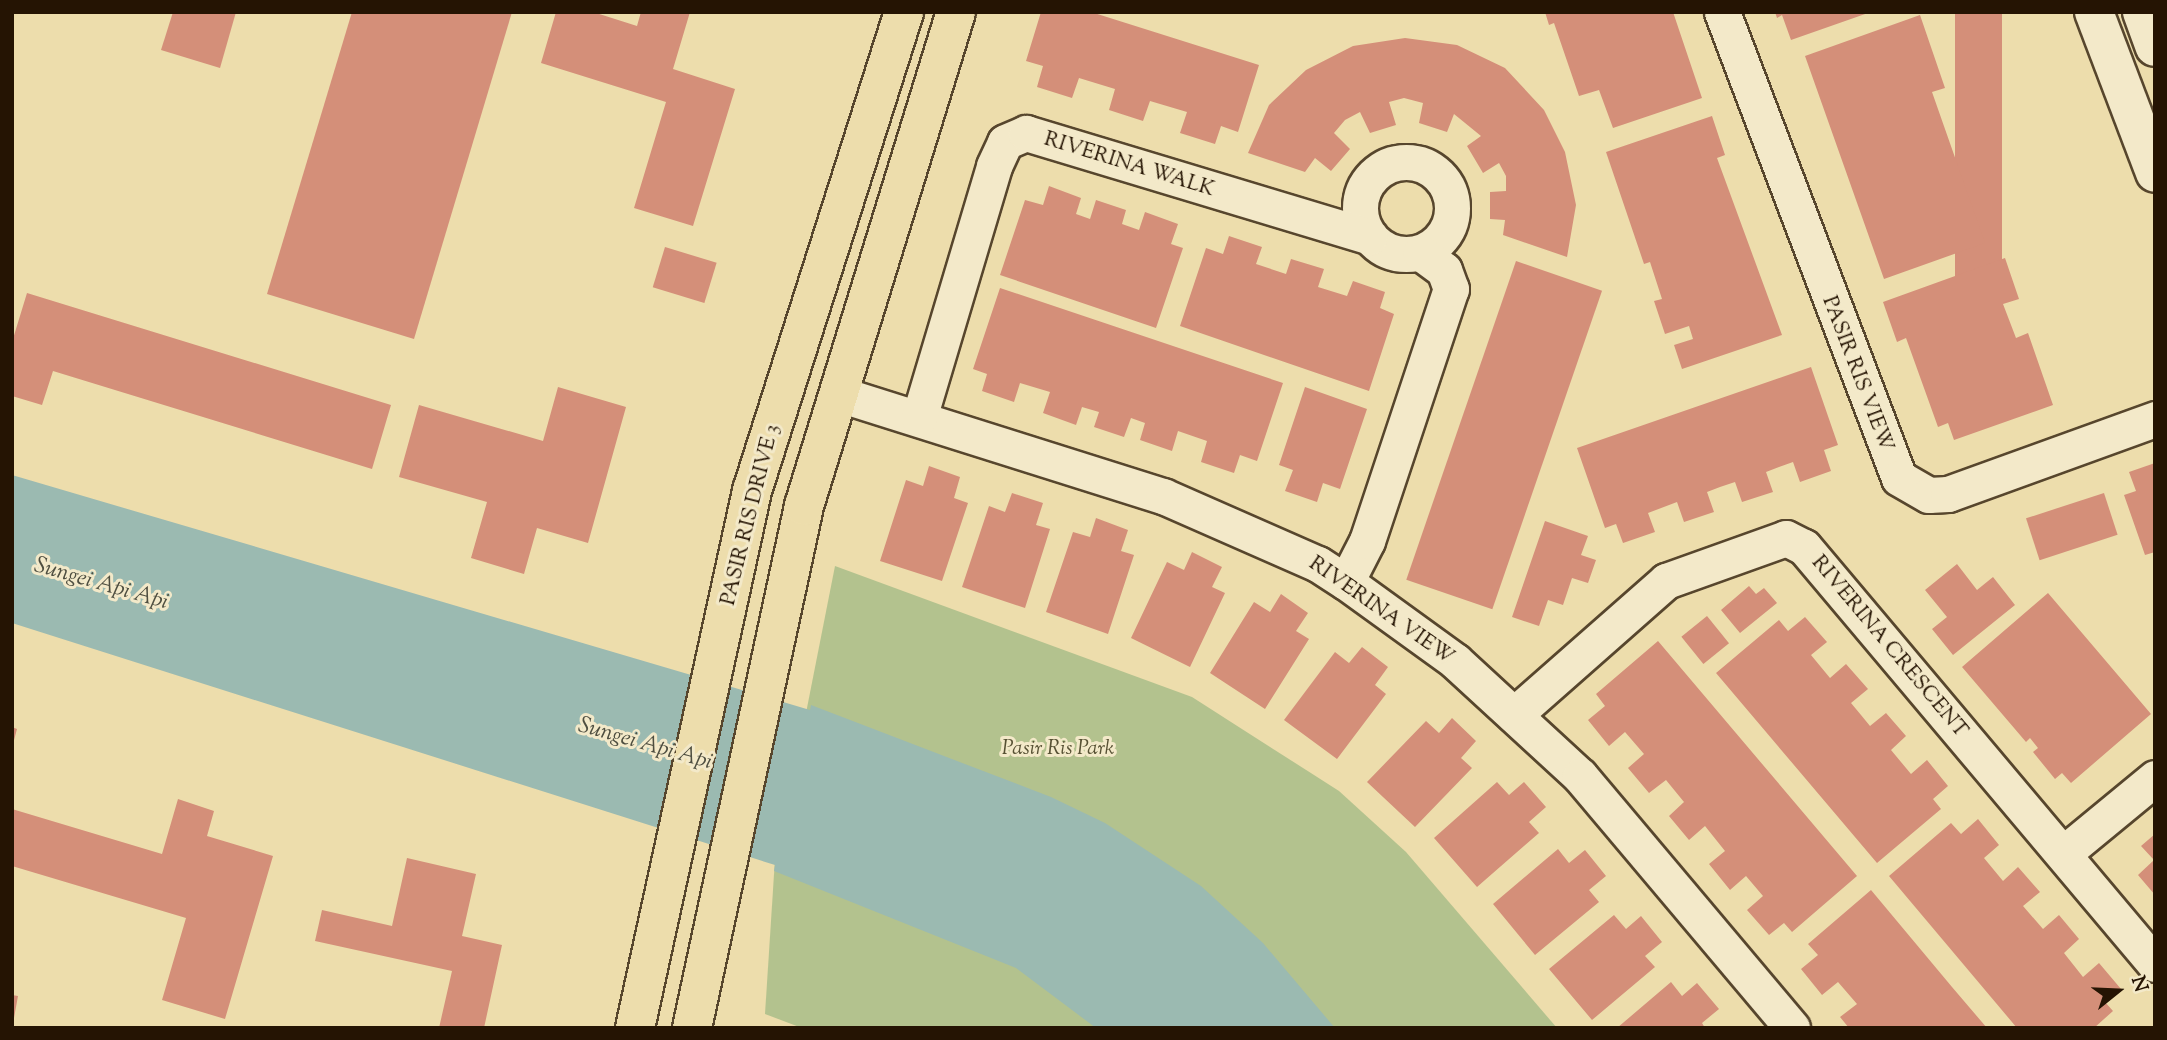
<!DOCTYPE html>
<style>
body{margin:0}
#map{position:relative;width:2167px;height:1040px;overflow:hidden;background:#edddac;font-family:"Sorts Mill Goudy",serif}
div>[style]{position:absolute}
[style*='--x']{left:calc(var(--x)*1px);top:calc(var(--y)*1px);width:calc(var(--w)*1px);rotate:calc(var(--a)*1deg)}
.green>*{inset:0;background:#b3c28e}
.water>*{inset:0;background:#9bbab1}
.building>*{inset:0;background:#d48f79;transform-origin:0 0}
.roads{filter:drop-shadow(2px 0 #57462d) drop-shadow(-2px 0 #57462d) drop-shadow(0 2px #57462d) drop-shadow(0 -2px #57462d)}
.minor>*{height:35px;margin:-17.5px;padding:0 17.5px;transform-origin:17.5px;border-radius:17.5px;background:#f3e9c9}
.minor>.ring{margin:-17.5px;padding:0;box-sizing:content-box;background:none;border:35px solid #f3e9c9;border-radius:50%}
.tertiary>*{height:38px;margin:-19px;padding:0 19px;transform-origin:19px;border-radius:19px;background:#f3e9c9}
.primary>*{height:38px;margin:-19px;padding:0 19px;transform-origin:19px;border-radius:19px;background:#edddac}
span{translate:-50% -50%;white-space:nowrap;text-align:center;line-height:1.15;-webkit-text-stroke:6px #f3e9c9;paint-order:stroke}
.street-label{font-size:21px;color:#251403}
.park-label{font-size:21px;color:#575134;font-style:italic}
.water-label{font-size:23px;color:#4e4e40;font-style:italic}
.frame{position:absolute;inset:0;border:14px solid #251403;pointer-events:none}
.north{position:absolute;left:2083px;top:956px;width:70px;height:70px;-webkit-text-stroke:5px #f3e9c9;paint-order:stroke;rotate:72deg;font-size:19px;font-weight:700;line-height:28px;text-align:center;color:#251403}
.north::after{content:'';display:block;margin:auto;width:24px;height:32px;background:#251403;clip-path:polygon(50% 0,100% 100%,50% 72%,0 100%)}
</style>
<div id="map">
<div class="green">
<i style="clip-path:polygon(835px 566px,1192px 697px,1339px 791px,1406px 852px,1557px 1028px,1324px 1028px,806px 713px)"></i>
<i style="clip-path:polygon(775px 859px,1169px 1028px,802px 1028px,765px 1014px)"></i>
</div>
<div class="water">
<i style="clip-path:polygon(12px 475px,810px 710px,811px 705px,1051px 797px,1105px 823px,1201px 886px,1263px 943px,1335px 1028px,1096px 1028px,1016px 968px,774px 871px,775px 865px,12px 623px)"></i>
</div>
<div class="building">
<i style="clip-path:polygon(173px 12px,236px 12px,220px 68px,161px 50px)"></i>
<i style="clip-path:polygon(352px 12px,512px 12px,414px 339px,267px 294px)"></i>
<i style="clip-path:polygon(556px 12px,593px 12px,637px 26px,641px 12px,690px 12px,673px 69px,735px 89px,693px 226px,634px 208px,666px 102px,541px 63px)"></i>
<i style="clip-path:polygon(1041px 12px,1091px 12px,1259px 65px,1238px 132px,1221px 126px,1215px 144px,1180px 133px,1187px 112px,1150px 101px,1143px 121px,1109px 110px,1115px 89px,1079px 78px,1072px 98px,1037px 87px,1043px 66px,1026px 61px)"></i>
<i style="clip-path:polygon(1545px 12px,1673px 12px,1702px 98px,1613px 128px,1599px 90px,1579px 96px,1554px 23px,1549px 25px)"></i>
<i style="clip-path:polygon(1775px 12px,1868px 12px,1868px 13px,1791px 40px,1782px 15px,1777px 18px)"></i>
<i style="left:1955px;top:12px;width:47px;height:393px"></i>
<i style="clip-path:polygon(1920px 15px,1945px 88px,1932px 92px,1985px 243px,1884px 279px,1805px 56px)"></i>
<i style="clip-path:polygon(1405px 38px,1457px 45px,1505px 68px,1544px 110px,1565px 152px,1576px 205px,1567px 257px,1503px 235px,1505px 220px,1490px 219px,1490px 192px,1506px 191px,1506px 176px,1499px 163px,1483px 173px,1467px 146px,1481px 136px,1454px 114px,1447px 132px,1419px 123px,1423px 103px,1404px 98px,1389px 102px,1396px 125px,1370px 133px,1360px 112px,1345px 120px,1334px 133px,1350px 149px,1331px 171px,1315px 158px,1305px 172px,1248px 153px,1269px 105px,1306px 70px,1353px 46px)"></i>
<i style="clip-path:polygon(1712px 116px,1725px 155px,1717px 158px,1782px 335px,1682px 369px,1674px 345px,1693px 339px,1689px 326px,1665px 334px,1654px 301px,1662px 299px,1650px 262px,1644px 264px,1606px 152px)"></i>
<i style="clip-path:polygon(1049px 186px,1081px 198px,1076px 214px,1090px 219px,1096px 200px,1126px 210px,1122px 224px,1139px 230px,1145px 212px,1178px 224px,1171px 244px,1183px 248px,1156px 328px,1000px 275px,1025px 200px,1043px 205px)"></i>
<i style="clip-path:polygon(1229px 236px,1262px 247px,1256px 264px,1286px 274px,1291px 259px,1324px 269px,1318px 287px,1347px 296px,1353px 281px,1385px 292px,1380px 308px,1394px 314px,1369px 391px,1180px 326px,1206px 248px,1223px 254px)"></i>
<i style="left:665px;top:247px;width:54px;height:42px;rotate:17deg"></i>
<i style="clip-path:polygon(2005px 258px,2019px 299px,2003px 304px,2016px 338px,2028px 333px,2053px 405px,1954px 440px,1948px 423px,1938px 427px,1906px 338px,1897px 342px,1883px 302px)"></i>
<i style="left:1516px;top:261px;width:91px;height:337px;rotate:19deg"></i>
<i style="clip-path:polygon(1000px 288px,1283px 383px,1257px 461px,1240px 455px,1234px 473px,1201px 462px,1207px 441px,1178px 431px,1172px 451px,1140px 440px,1145px 423px,1131px 418px,1124px 437px,1094px 427px,1099px 412px,1082px 407px,1076px 425px,1043px 413px,1050px 392px,1020px 383px,1014px 402px,982px 391px,987px 374px,973px 369px)"></i>
<i style="clip-path:polygon(27px 293px,391px 405px,372px 469px,53px 371px,42px 405px,12px 396px,12px 342px)"></i>
<i style="clip-path:polygon(1811px 367px,1838px 445px,1824px 450px,1831px 471px,1800px 482px,1793px 462px,1779px 467px,1766px 472px,1773px 492px,1742px 502px,1735px 482px,1720px 487px,1707px 492px,1714px 512px,1684px 522px,1677px 502px,1648px 513px,1655px 532px,1623px 543px,1616px 524px,1605px 528px,1577px 448px)"></i>
<i style="clip-path:polygon(558px 387px,626px 407px,588px 543px,537px 528px,524px 574px,471px 558px,487px 502px,399px 477px,419px 405px,543px 441px)"></i>
<i style="clip-path:polygon(1305px 387px,1367px 409px,1340px 489px,1323px 483px,1317px 502px,1285px 491px,1293px 470px,1279px 465px)"></i>
<i style="clip-path:polygon(2155px 463px,2155px 552px,2145px 555px,2124px 495px,2136px 491px,2129px 472px)"></i>
<i style="clip-path:polygon(929px 466px,960px 477px,954px 498px,968px 503px,942px 581px,880px 561px,906px 480px,923px 486px)"></i>
<i style="clip-path:polygon(1012px 493px,1043px 503px,1036px 525px,1050px 529px,1025px 608px,962px 587px,989px 506px,1005px 512px)"></i>
<i style="left:2104px;top:493px;width:44px;height:82px;rotate:72deg"></i>
<i style="clip-path:polygon(1096px 518px,1128px 530px,1121px 551px,1134px 555px,1108px 634px,1046px 612px,1073px 532px,1090px 537px)"></i>
<i style="clip-path:polygon(1545px 521px,1588px 536px,1581px 555px,1596px 560px,1588px 583px,1572px 578px,1563px 605px,1548px 600px,1539px 626px,1512px 617px)"></i>
<i style="clip-path:polygon(1192px 552px,1222px 567px,1212px 587px,1225px 593px,1190px 667px,1131px 638px,1167px 562px,1184px 570px)"></i>
<i style="clip-path:polygon(1957px 564px,1977px 590px,1993px 577px,2015px 605px,1953px 655px,1932px 629px,1947px 617px,1925px 590px)"></i>
<i style="clip-path:polygon(1749px 586px,1756px 594px,1764px 588px,1777px 603px,1740px 633px,1721px 610px)"></i>
<i style="clip-path:polygon(2048px 593px,2151px 714px,2071px 783px,2062px 773px,2055px 779px,2033px 752px,2038px 748px,2030px 738px,2026px 742px,1962px 667px)"></i>
<i style="clip-path:polygon(1281px 594px,1308px 613px,1296px 631px,1309px 639px,1265px 709px,1210px 673px,1254px 602px,1270px 612px)"></i>
<i style="left:1707px;top:616px;width:35px;height:33px;rotate:51deg"></i>
<i style="clip-path:polygon(1805px 617px,1827px 642px,1811px 655px,1830px 678px,1846px 664px,1868px 689px,1851px 703px,1861px 715px,1870px 726px,1886px 713px,1906px 736px,1891px 750px,1911px 774px,1927px 760px,1948px 786px,1933px 799px,1941px 809px,1877px 863px,1716px 673px,1779px 620px,1788px 631px)"></i>
<i style="clip-path:polygon(1658px 641px,1857px 876px,1792px 932px,1784px 923px,1769px 935px,1747px 910px,1763px 896px,1746px 876px,1730px 890px,1709px 864px,1725px 851px,1705px 826px,1689px 840px,1669px 816px,1684px 802px,1666px 780px,1649px 793px,1628px 768px,1644px 754px,1625px 732px,1609px 746px,1588px 720px,1605px 706px,1596px 694px)"></i>
<i style="clip-path:polygon(1362px 647px,1388px 667px,1375px 685px,1386px 694px,1337px 759px,1284px 720px,1335px 652px,1349px 663px)"></i>
<i style="clip-path:polygon(1452px 718px,1476px 741px,1461px 758px,1472px 768px,1415px 827px,1367px 782px,1426px 721px,1439px 733px)"></i>
<i style="clip-path:polygon(12px 727px,17px 729px,13px 744px,12px 744px)"></i>
<i style="clip-path:polygon(1497px 782px,1509px 795px,1524px 782px,1546px 807px,1529px 822px,1539px 833px,1477px 887px,1434px 838px)"></i>
<i style="clip-path:polygon(178px 799px,214px 811px,207px 836px,273px 856px,225px 1019px,162px 1000px,186px 918px,12px 866px,12px 809px,162px 854px)"></i>
<i style="clip-path:polygon(1978px 819px,1999px 845px,1984px 858px,2003px 881px,2018px 867px,2040px 892px,2023px 906px,2043px 929px,2059px 915px,2079px 939px,2064px 953px,2083px 977px,2099px 963px,2121px 989px,2105px 1002px,2113px 1011px,2094px 1028px,2017px 1028px,1889px 876px,1951px 823px,1961px 834px)"></i>
<i style="clip-path:polygon(2155px 834px,2155px 895px,2138px 875px,2154px 860px,2141px 846px)"></i>
<i style="clip-path:polygon(1558px 849px,1569px 863px,1585px 850px,1606px 876px,1589px 890px,1599px 902px,1535px 955px,1493px 904px)"></i>
<i style="clip-path:polygon(407px 858px,476px 874px,462px 936px,502px 945px,484px 1028px,439px 1028px,452px 971px,315px 941px,322px 910px,392px 926px)"></i>
<i style="clip-path:polygon(1871px 890px,1952px 987px,1987px 1028px,1849px 1028px,1840px 1017px,1857px 1004px,1838px 982px,1822px 995px,1801px 969px,1818px 955px,1808px 944px)"></i>
<i style="clip-path:polygon(1614px 915px,1626px 929px,1641px 916px,1662px 942px,1645px 956px,1655px 967px,1592px 1020px,1549px 969px)"></i>
<i style="clip-path:polygon(1671px 982px,1682px 996px,1697px 983px,1719px 1009px,1702px 1023px,1705px 1028px,1617px 1028px)"></i>
<i style="clip-path:polygon(12px 995px,18px 996px,14px 1018px,12px 1018px)"></i>
</div>
<div class="roads">
<div class="minor">
<i style="--x:1722;--y:12;--w:498;--a:69.2"></i>
<i style="--x:1899;--y:478;--w:34;--a:30"></i>
<i style="--x:1929;--y:495;--w:19;--a:-3"></i>
<i style="--x:1948;--y:494;--w:220;--a:-19.9"></i>
<i class="ring" style="left:1360px;top:162px;width:57px;height:57px"></i>
<i style="--x:839;--y:394;--w:340;--a:17.5"></i>
<i style="--x:1163;--y:496;--w:169;--a:23.7"></i>
<i style="--x:1318;--y:564;--w:33;--a:33"></i>
<i style="--x:1346;--y:582;--w:135;--a:35.9"></i>
<i style="--x:1455;--y:661;--w:170;--a:42.6"></i>
<i style="--x:1580;--y:776;--w:329;--a:49.9"></i>
<i style="--x:919;--y:418;--w:263;--a:-73.4"></i>
<i style="--x:994;--y:166;--w:26;--a:-65"></i>
<i style="--x:1005;--y:142;--w:23;--a:-23"></i>
<i style="--x:1026;--y:133;--w:359;--a:16.8"></i>
<i style="--x:1346;--y:582;--w:46;--a:-62.9"></i>
<i style="--x:1367;--y:541;--w:266;--a:-71.6"></i>
<i style="--x:1451;--y:289;--w:20;--a:-110"></i>
<i style="--x:1444;--y:270;--w:29;--a:-144"></i>
<i style="--x:1514;--y:715;--w:203;--a:-41.4"></i>
<i style="--x:1666;--y:581;--w:127;--a:-19.7"></i>
<i style="--x:1786;--y:538;--w:20;--a:27"></i>
<i style="--x:1804;--y:547;--w:545;--a:49.91"></i>
<i style="--x:2064;--y:853;--w:118;--a:-39.5"></i>
</div>
<div class="tertiary">
<i style="--x:2094;--y:12;--w:172;--a:69.2"></i>
<i style="--x:2142;--y:12;--w:37;--a:70"></i>
</div>
<div class="primary">
<i style="--x:635;--y:1028;--w:550;--a:-77.71"></i>
<i style="--x:752;--y:491;--w:503;--a:-72.39"></i>
<i style="--x:692;--y:1028;--w:534;--a:-77.89"></i>
<i style="--x:804;--y:506;--w:517;--a:-72.9"></i>
</div>
</div>
<div class="street-label">
<span style="left:1129px;top:165px;rotate:17deg">RIVERINA WALK</span>
<span style="left:1857px;top:374px;rotate:69deg">PASIR RIS VIEW</span>
<span style="left:751px;top:515px;rotate:-76deg">PASIR RIS DRIVE 3</span>
<span style="left:1381px;top:611px;rotate:35deg">RIVERINA VIEW</span>
<span style="left:1889px;top:647px;rotate:50deg">RIVERINA CRESCENT</span>
</div>
<div class="park-label">
<span style="left:1058px;top:749px">Pasir Ris Park</span>
</div>
<div class="water-label">
<span style="left:101px;top:585px;rotate:16deg">Sungei Api Api</span>
<span style="left:645px;top:745px;rotate:16deg">Sungei Api Api</span>
</div>
<div class="frame"></div>
<div class="north">N</div>
</div>
